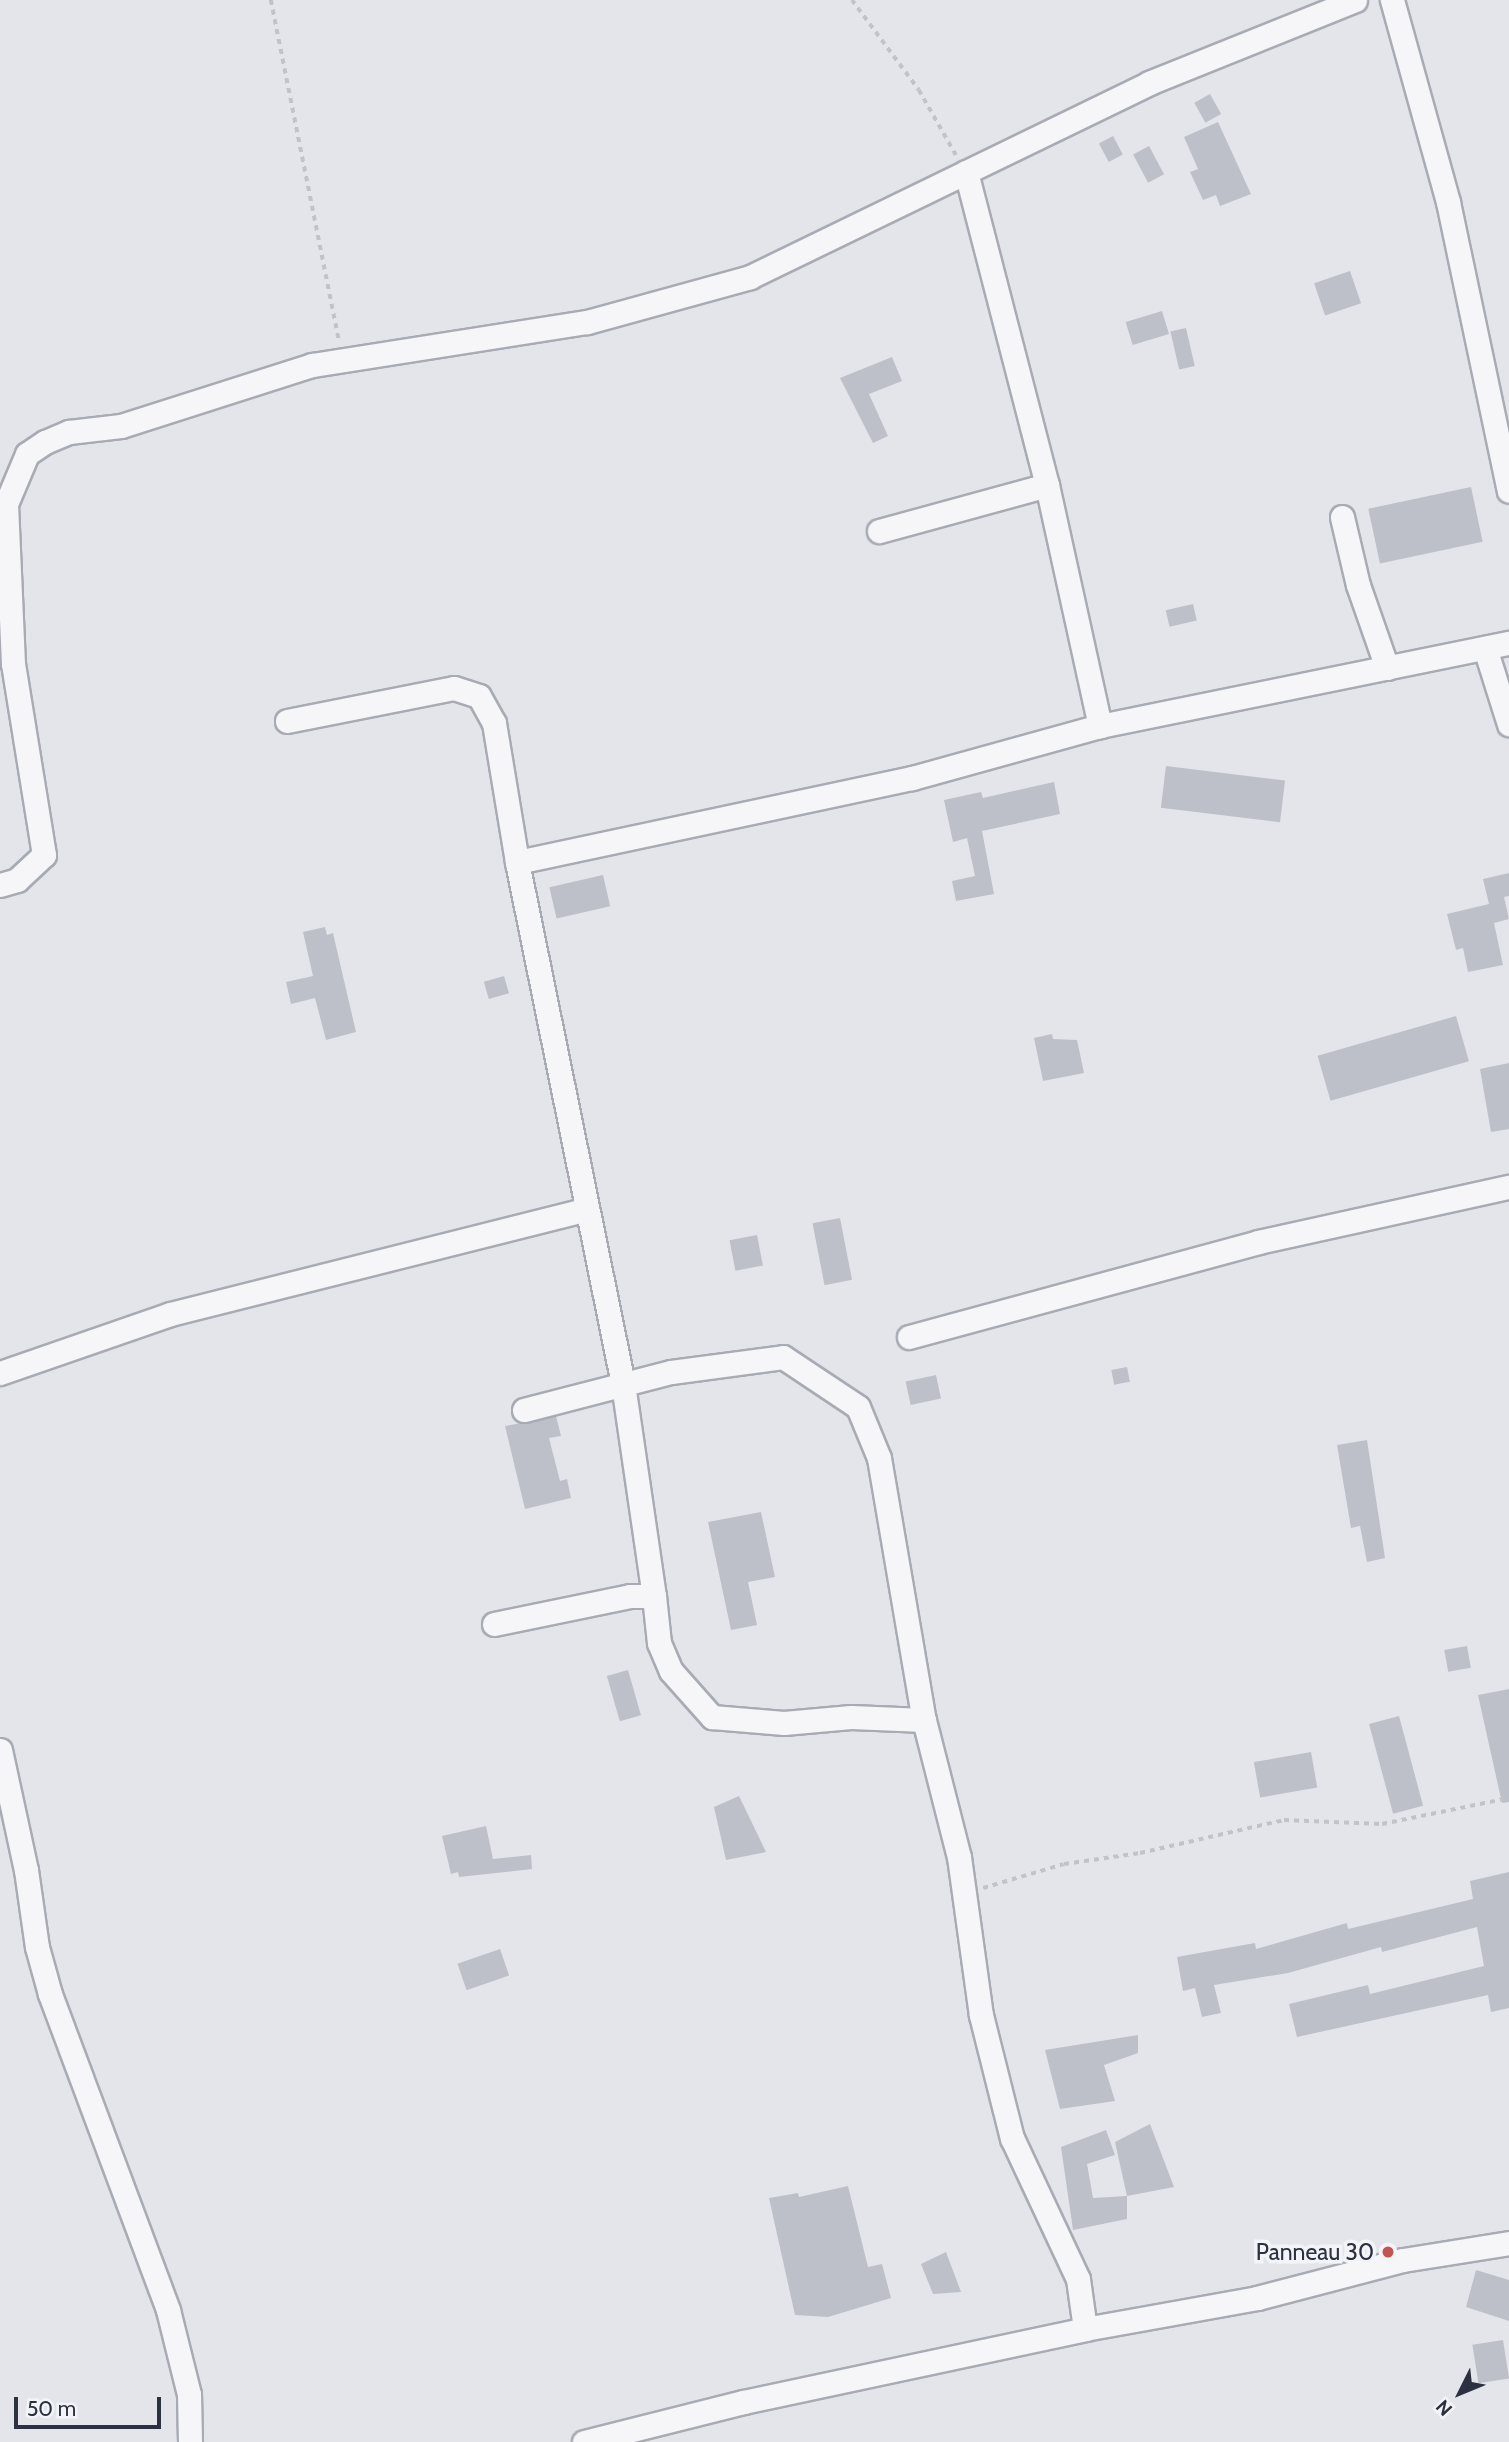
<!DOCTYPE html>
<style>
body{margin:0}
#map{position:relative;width:1509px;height:2442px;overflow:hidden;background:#e3e5ea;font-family:Cabin,sans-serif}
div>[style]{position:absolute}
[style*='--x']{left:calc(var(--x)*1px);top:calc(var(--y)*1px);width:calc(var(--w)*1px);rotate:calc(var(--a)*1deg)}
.building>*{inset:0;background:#bec0c9;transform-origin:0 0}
.path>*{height:3.5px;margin-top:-1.75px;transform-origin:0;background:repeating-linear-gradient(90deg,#c1c3c9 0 5px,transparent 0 10px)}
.roads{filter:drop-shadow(2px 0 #a8abb4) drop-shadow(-2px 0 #a8abb4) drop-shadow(0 2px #a8abb4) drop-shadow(0 -2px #a8abb4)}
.minor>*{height:23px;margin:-11.5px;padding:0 11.5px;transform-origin:11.5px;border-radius:11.5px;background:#f6f6f9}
.dots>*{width:19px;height:19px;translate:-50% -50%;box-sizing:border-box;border:4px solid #f3f4f7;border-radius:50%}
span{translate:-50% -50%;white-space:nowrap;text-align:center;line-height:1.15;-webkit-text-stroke:7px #f3f4f7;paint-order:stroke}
.poi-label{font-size:23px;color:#2c3141}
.right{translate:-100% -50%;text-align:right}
.north{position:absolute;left:1425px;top:2358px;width:70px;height:70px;-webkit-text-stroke:5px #f3f4f7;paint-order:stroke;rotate:227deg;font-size:19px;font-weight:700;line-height:28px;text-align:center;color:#2c3141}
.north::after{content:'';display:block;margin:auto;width:24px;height:32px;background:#2c3141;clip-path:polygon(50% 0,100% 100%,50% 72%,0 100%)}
.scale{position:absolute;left:14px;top:2397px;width:147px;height:32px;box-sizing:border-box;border:4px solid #2c3141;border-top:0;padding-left:9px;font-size:21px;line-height:24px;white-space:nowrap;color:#2c3141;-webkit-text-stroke:5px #f3f4f7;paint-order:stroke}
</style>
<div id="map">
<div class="building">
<i style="left:1210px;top:94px;width:23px;height:18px;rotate:61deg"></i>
<i style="clip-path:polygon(1218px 122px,1251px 194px,1220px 206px,1216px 195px,1203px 200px,1190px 172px,1198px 169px,1184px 137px)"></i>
<i style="left:1113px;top:136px;width:21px;height:16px;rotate:62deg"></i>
<i style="left:1149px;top:146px;width:32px;height:18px;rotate:62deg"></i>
<i style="left:1350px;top:271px;width:34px;height:38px;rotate:71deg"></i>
<i style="left:1162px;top:311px;width:24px;height:38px;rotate:73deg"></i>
<i style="left:1186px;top:328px;width:39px;height:16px;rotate:77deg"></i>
<i style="clip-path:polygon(892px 357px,902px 381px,869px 394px,888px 436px,873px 443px,840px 378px)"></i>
<i style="left:1471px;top:487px;width:56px;height:105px;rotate:78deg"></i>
<i style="left:1193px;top:604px;width:17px;height:28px;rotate:77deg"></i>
<i style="left:1166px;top:766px;width:120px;height:42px;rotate:7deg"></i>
<i style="clip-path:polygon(1054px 782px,1060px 814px,982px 831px,994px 894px,956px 901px,952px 881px,975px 876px,967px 838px,953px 842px,944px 800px,981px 792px,983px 798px)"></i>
<i style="clip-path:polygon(1509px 873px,1509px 896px,1504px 897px,1509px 919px,1494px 923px,1503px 965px,1468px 972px,1463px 948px,1456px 950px,1447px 914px,1489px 904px,1483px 879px)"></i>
<i style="left:603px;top:875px;width:32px;height:55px;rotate:77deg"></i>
<i style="clip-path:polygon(325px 927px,327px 935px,333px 933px,356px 1032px,326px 1040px,315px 998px,291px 1004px,286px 982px,313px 976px,303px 932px)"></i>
<i style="left:504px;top:976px;width:18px;height:21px;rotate:74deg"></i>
<i style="left:1456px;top:1016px;width:47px;height:144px;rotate:74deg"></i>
<i style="clip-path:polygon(1052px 1034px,1053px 1039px,1077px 1040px,1084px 1073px,1043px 1081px,1034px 1038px)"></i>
<i style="clip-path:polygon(1509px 1063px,1509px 1129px,1491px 1132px,1480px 1069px)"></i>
<i style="left:840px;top:1218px;width:63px;height:28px;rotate:79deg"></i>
<i style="left:757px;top:1235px;width:31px;height:28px;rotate:79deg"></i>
<i style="left:1127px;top:1367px;width:15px;height:16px;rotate:79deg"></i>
<i style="left:936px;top:1375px;width:24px;height:31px;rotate:78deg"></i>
<i style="clip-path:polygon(556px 1416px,561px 1436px,549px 1438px,560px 1481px,567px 1479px,571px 1498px,525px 1509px,505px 1426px)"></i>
<i style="clip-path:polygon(1367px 1440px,1385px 1558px,1367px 1562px,1360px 1526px,1351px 1528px,1337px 1445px)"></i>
<i style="clip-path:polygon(761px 1512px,775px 1577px,748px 1582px,757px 1625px,731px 1630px,708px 1522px)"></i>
<i style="left:1467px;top:1646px;width:22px;height:23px;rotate:80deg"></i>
<i style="left:628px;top:1670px;width:47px;height:22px;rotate:74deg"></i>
<i style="clip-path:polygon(1509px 1689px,1509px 1802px,1502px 1803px,1478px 1695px)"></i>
<i style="left:1399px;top:1716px;width:93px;height:31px;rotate:75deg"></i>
<i style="left:1311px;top:1752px;width:36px;height:58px;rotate:80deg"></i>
<i style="clip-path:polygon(739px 1796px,766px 1852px,726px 1860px,714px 1807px)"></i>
<i style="clip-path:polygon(486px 1826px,493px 1859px,531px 1855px,532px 1869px,459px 1877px,458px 1872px,451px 1874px,442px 1836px)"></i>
<i style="clip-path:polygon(1509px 1872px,1509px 2008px,1491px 2012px,1488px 1995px,1297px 2037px,1289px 2004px,1368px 1985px,1370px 1994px,1484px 1966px,1477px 1927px,1382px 1952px,1381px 1947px,1288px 1973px,1214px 1985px,1221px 2013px,1202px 2017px,1195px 1988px,1183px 1991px,1177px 1957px,1255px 1943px,1256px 1949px,1347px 1923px,1348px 1929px,1473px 1899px,1470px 1881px)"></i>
<i style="left:500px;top:1949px;width:28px;height:45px;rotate:71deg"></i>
<i style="clip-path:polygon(1138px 2035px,1138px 2053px,1104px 2065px,1115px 2101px,1060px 2109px,1045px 2050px)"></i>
<i style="clip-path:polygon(1150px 2124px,1174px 2187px,1127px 2196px,1115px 2142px)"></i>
<i style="clip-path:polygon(1106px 2130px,1115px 2155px,1087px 2164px,1093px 2198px,1127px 2196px,1127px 2219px,1073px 2230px,1061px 2147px)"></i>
<i style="clip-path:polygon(848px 2186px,868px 2267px,882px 2264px,891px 2298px,828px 2317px,795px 2315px,769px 2198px,798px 2193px,799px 2197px)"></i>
<i style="clip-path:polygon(946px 2252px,961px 2292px,933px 2294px,921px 2264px)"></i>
<i style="clip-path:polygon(1476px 2270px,1509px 2280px,1509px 2321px,1466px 2307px)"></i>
<i style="left:1503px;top:2340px;width:39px;height:31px;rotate:81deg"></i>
</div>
<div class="path">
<i style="--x:271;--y:0;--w:348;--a:78.7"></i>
<i style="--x:852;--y:0;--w:112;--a:53.3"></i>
<i style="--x:919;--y:90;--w:75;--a:60.4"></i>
<i style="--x:983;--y:1888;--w:84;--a:-16.5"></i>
<i style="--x:1064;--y:1864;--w:77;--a:-8.2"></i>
<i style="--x:1140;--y:1853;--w:148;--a:-12.9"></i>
<i style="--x:1284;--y:1820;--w:98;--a:2.3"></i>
<i style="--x:1382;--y:1824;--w:130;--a:-11.6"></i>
</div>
<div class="roads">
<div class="minor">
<i style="--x:1392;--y:0;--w:210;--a:74.5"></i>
<i style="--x:1448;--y:202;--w:295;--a:78.1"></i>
<i style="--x:966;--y:172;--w:323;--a:75.5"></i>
<i style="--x:1047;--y:485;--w:247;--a:77.6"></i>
<i style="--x:1342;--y:517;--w:70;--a:76.8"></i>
<i style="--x:1358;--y:585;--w:88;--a:70.7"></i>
<i style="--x:879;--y:531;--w:174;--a:-15.3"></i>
<i style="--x:1485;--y:648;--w:80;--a:72.5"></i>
<i style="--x:287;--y:721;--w:170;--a:-11.2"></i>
<i style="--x:454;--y:688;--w:26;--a:18"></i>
<i style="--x:479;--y:696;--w:31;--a:61"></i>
<i style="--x:494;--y:723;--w:141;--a:80.6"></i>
<i style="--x:517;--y:862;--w:533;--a:78.52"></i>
<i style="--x:623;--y:1384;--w:214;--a:81.7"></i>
<i style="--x:517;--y:862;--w:404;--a:-12"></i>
<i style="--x:912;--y:778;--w:195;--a:-15.5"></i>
<i style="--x:1100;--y:726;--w:417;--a:-11.5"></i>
<i style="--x:0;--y:885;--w:18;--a:-16"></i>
<i style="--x:17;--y:880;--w:37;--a:-43"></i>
<i style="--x:44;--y:855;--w:193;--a:-99.2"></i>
<i style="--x:13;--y:664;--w:160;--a:-92.5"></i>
<i style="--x:6;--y:504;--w:54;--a:-67.2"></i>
<i style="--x:27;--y:454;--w:22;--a:-34"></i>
<i style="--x:45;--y:442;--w:26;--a:-23"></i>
<i style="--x:69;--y:432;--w:52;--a:-6.6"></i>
<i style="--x:121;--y:426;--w:201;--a:-17.7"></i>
<i style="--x:312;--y:365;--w:278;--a:-8.9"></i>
<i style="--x:587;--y:322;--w:169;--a:-15.4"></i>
<i style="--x:750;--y:277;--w:444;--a:-25.9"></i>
<i style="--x:1149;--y:83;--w:222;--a:-21.9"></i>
<i style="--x:909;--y:1337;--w:362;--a:-15.2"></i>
<i style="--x:1258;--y:1242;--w:257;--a:-12.4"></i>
<i style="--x:0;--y:1373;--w:180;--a:-19.1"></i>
<i style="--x:170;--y:1314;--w:430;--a:-14.1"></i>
<i style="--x:524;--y:1410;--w:152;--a:-14.5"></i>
<i style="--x:671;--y:1372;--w:113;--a:-7.6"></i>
<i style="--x:783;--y:1357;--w:90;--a:33.7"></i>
<i style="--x:858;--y:1407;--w:55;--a:67.6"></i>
<i style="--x:879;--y:1458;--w:266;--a:80.3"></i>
<i style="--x:494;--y:1624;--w:139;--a:-11.6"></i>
<i style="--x:630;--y:1596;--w:24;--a:0"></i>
<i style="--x:654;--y:1596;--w:47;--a:83.9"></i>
<i style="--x:659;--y:1643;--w:30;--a:67"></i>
<i style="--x:671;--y:1671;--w:62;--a:48.3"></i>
<i style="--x:712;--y:1717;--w:72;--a:4.8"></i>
<i style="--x:784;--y:1723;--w:67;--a:-5.1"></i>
<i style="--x:851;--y:1717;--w:73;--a:2.4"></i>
<i style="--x:924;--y:1720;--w:141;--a:75.7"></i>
<i style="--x:959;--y:1857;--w:160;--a:82.1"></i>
<i style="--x:981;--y:2015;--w:127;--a:75.9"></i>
<i style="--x:1012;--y:2138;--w:156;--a:64.9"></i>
<i style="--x:1078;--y:2279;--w:50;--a:82"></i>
<i style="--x:0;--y:1750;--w:123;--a:77.8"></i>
<i style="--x:26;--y:1870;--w:78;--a:81.9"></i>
<i style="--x:37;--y:1947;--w:49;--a:74.5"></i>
<i style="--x:50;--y:1994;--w:337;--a:69.5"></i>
<i style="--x:168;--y:2310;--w:87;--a:76"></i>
<i style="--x:189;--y:2394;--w:48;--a:88.8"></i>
<i style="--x:584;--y:2442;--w:164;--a:-14.1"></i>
<i style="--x:743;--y:2402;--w:350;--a:-12"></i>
<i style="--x:1085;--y:2329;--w:175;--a:-10.2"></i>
<i style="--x:1257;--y:2298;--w:151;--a:-14.6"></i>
<i style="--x:1403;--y:2260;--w:107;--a:-9.1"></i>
</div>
</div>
<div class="dots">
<i style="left:1388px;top:2252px;background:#c35454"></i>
</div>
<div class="poi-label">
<span class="right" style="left:1374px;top:2252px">Panneau 30</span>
</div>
<div class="north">N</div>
<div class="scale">50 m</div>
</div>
